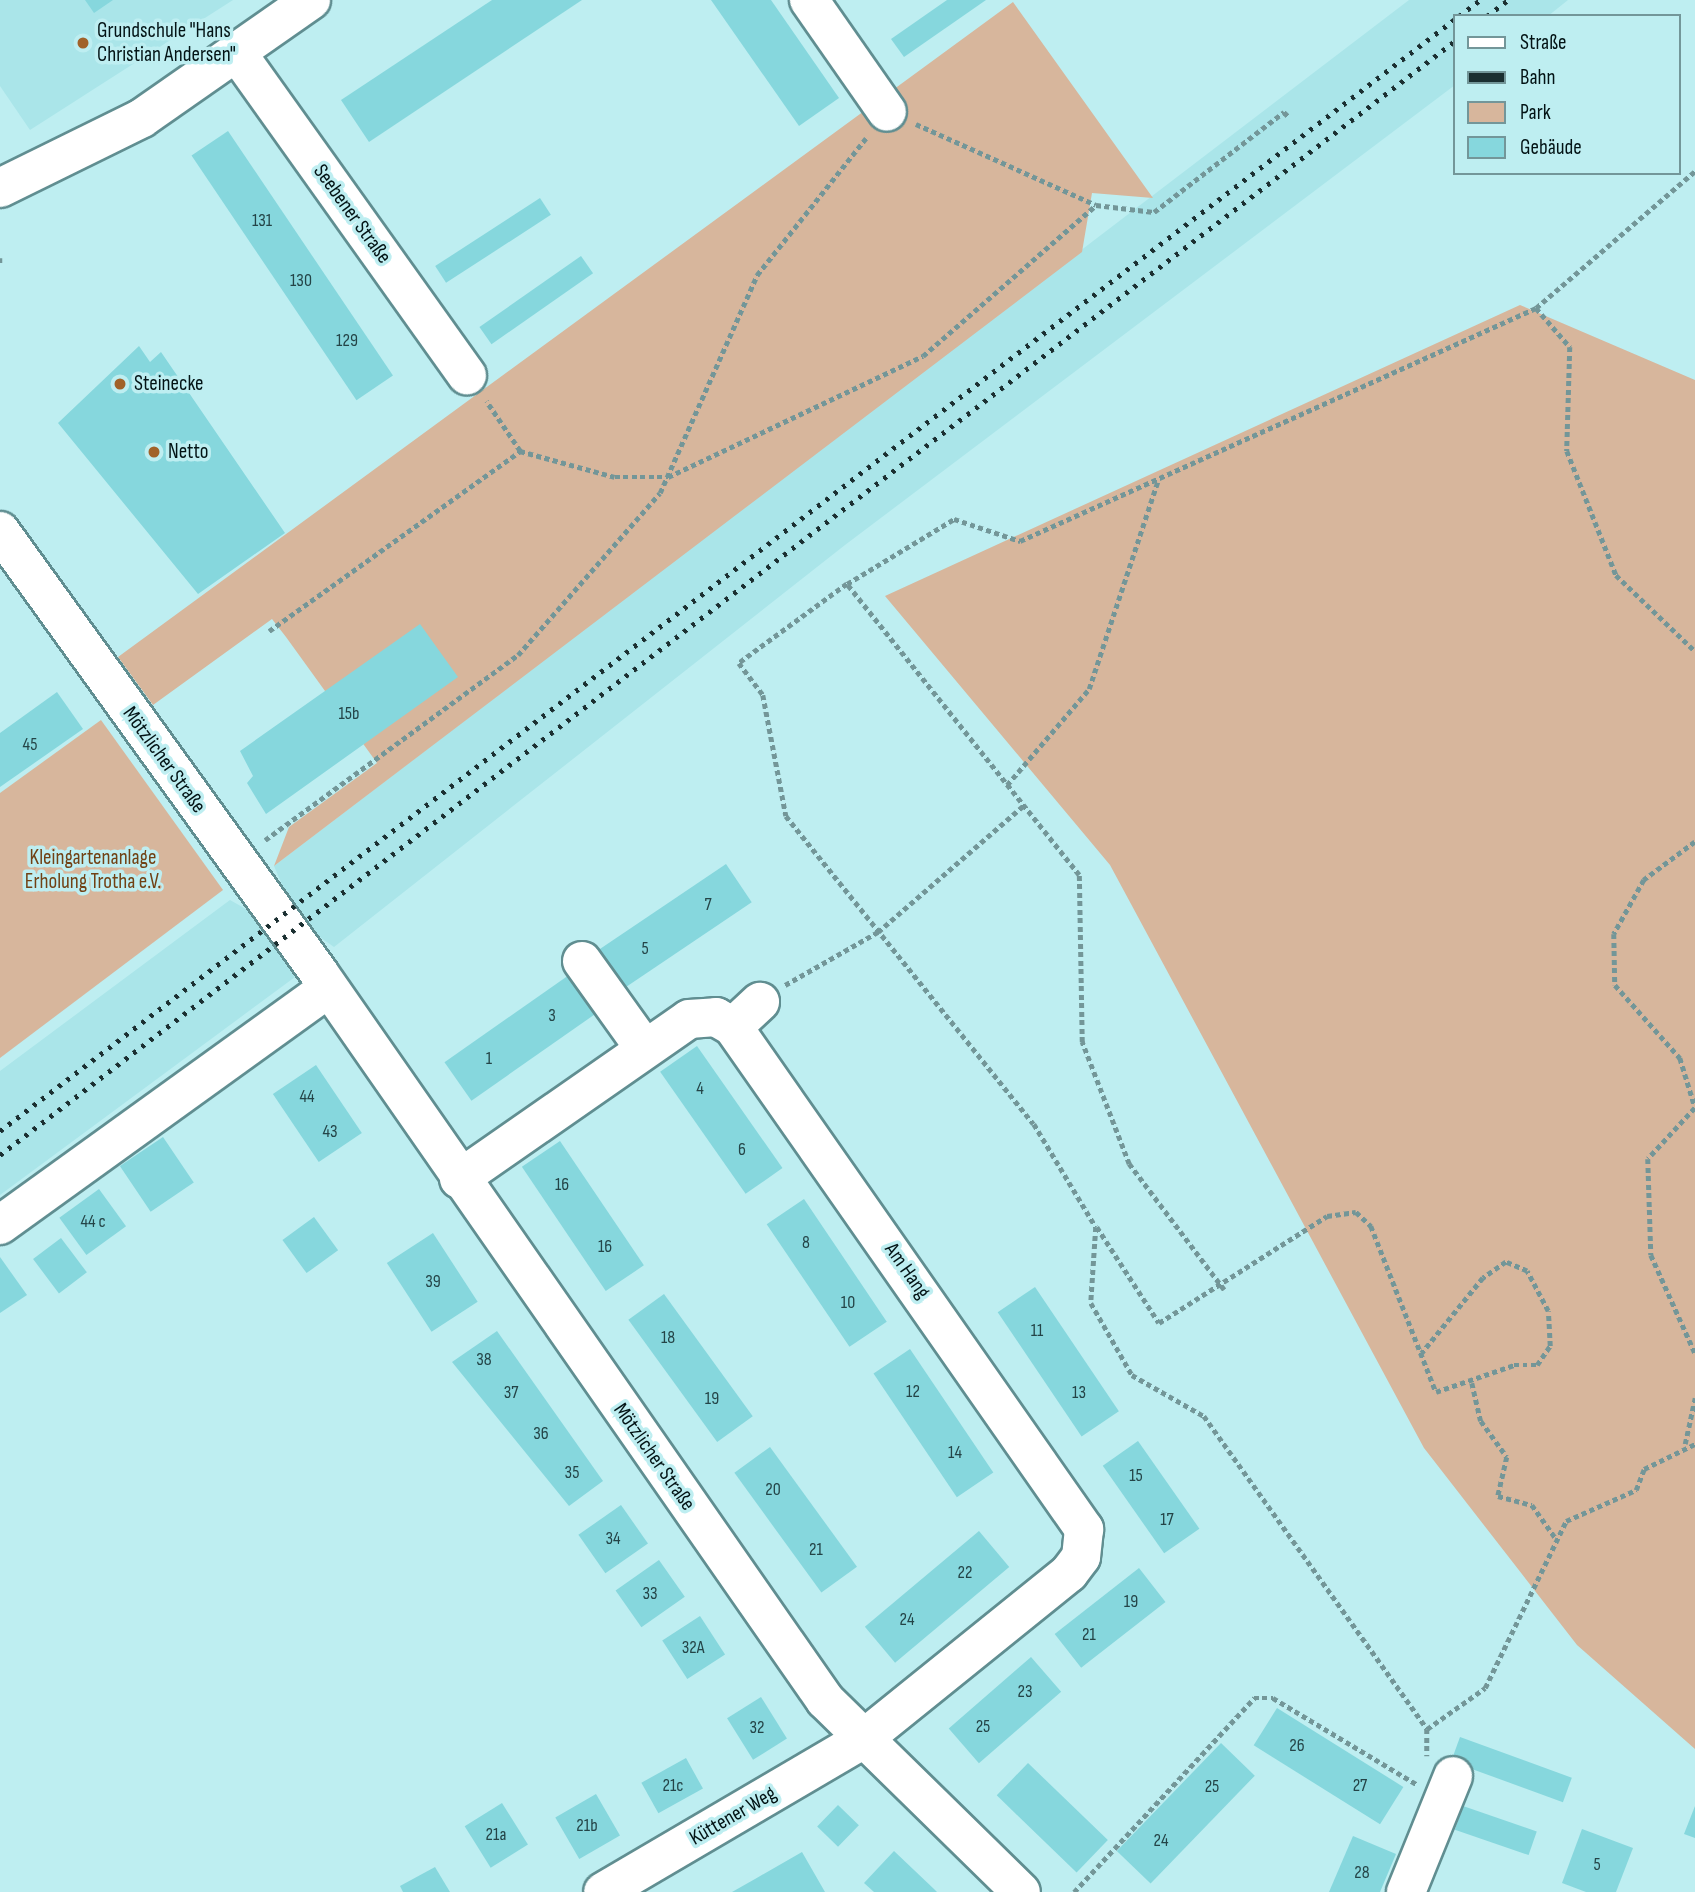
<!DOCTYPE html>
<meta charset="utf-8">
<style>
body{margin:0}
#map{position:relative;width:1695px;height:1892px;overflow:hidden;background:#beeef1;font-family:"Sofia Sans Condensed",sans-serif}
div>[style]{position:absolute}
[style*='--x']{left:calc(var(--x)*1px);top:calc(var(--y)*1px);width:calc(var(--w)*1px);rotate:calc(var(--a)*1deg)}
.built>*{inset:0;background:#aae5e9}
.green>*{inset:0;background:#d7b69c}
.building>*{inset:0;background:#86d7dd;transform-origin:0 0}
.path>*{height:4.5px;margin-top:-2.25px;transform-origin:0;background:repeating-linear-gradient(90deg,#739698 0 5px,transparent 0 8.5px)}
.roads{filter:drop-shadow(2px 0 #608e91) drop-shadow(-2px 0 #608e91) drop-shadow(0 2px #608e91) drop-shadow(0 -2px #608e91)}
.minor>*{height:38px;margin:-19px;padding:0 19px;transform-origin:19px;border-radius:19px;background:#fff}
.rail>*{height:5px;margin-top:-2.5px;transform-origin:0;background:repeating-linear-gradient(90deg,#1b2f31 0 3.5px,transparent 0 10.5px)}
.dots>*{width:19px;height:19px;translate:-50% -50%;box-sizing:border-box;border:4px solid #beeef1;border-radius:50%}
span{translate:-50% -50%;white-space:nowrap;text-align:center;line-height:1.15;-webkit-text-stroke:7px #beeef1;paint-order:stroke}
.number-label{font-size:18px;color:#244447}
.number-label span{-webkit-text-stroke-width:0}
.poi-label{font-size:21px;color:#031315}
.left{translate:0 -50%;text-align:left}
.street-label{font-size:21px;color:#031315}
.park-label{font-size:21px;color:#714114}
.legend{position:absolute;left:1453px;top:14px;width:228px;height:161px;box-sizing:border-box;background:#beeef1;border:2px solid #739699;margin:0;padding:9px 12px;list-style:none;font-size:21px;color:#031315}
.legend li{display:flex;align-items:center;gap:14px;height:35px}
.legend b{width:35px;border:2px solid #739699}
</style>
<div id="map">
<div class="built">
<i style="clip-path:polygon(0 0,233px 0,30px 130px,0 86px)"></i>
<i style="clip-path:polygon(1409px 0,1568px 0,1548px 16px,1455px 16px,1455px 85px,845px 545px,334px 947px,314px 933px,287px 954px,295px 977px,0 1195px,0 1071px,230px 900px,260px 917px,287px 896px,274px 866px)"></i>
</div>
<div class="green">
<i style="clip-path:polygon(1013px 2px,1153px 198px,1092px 193px,1082px 252px,274px 866px,289px 827px,377px 763px,286px 637px,272px 619px,153px 705px,118px 657px)"></i>
<i style="clip-path:polygon(1520px 305px,1695px 380px,1695px 1749px,1577px 1645px,1424px 1448px,1110px 865px,885px 596px)"></i>
<i style="clip-path:polygon(101px 720px,223px 890px,0 1058px,0 793px)"></i>
</div>
<div class="building">
<i style="clip-path:polygon(85px 0,113px 0,94px 13px)"></i>
<i style="clip-path:polygon(492px 0,582px 0,369px 142px,341px 100px)"></i>
<i style="clip-path:polygon(711px 0,771px 0,839px 98px,799px 126px)"></i>
<i style="clip-path:polygon(947px 0,986px 0,904px 57px,891px 39px)"></i>
<i style="left:228px;top:131px;width:295px;height:44px;rotate:56deg"></i>
<i style="left:540px;top:198px;width:20px;height:125px;rotate:57deg"></i>
<i style="left:581px;top:256px;width:21px;height:124px;rotate:55deg"></i>
<i style="clip-path:polygon(139px 346px,150px 362px,161px 352px,285px 533px,198px 594px,58px 423px)"></i>
<i style="clip-path:polygon(420px 624px,458px 677px,266px 814px,247px 783px,253px 776px,240px 751px)"></i>
<i style="clip-path:polygon(57px 692px,83px 729px,0 787px,0 733px)"></i>
<i style="left:726px;top:864px;width:46px;height:153px;rotate:56deg"></i>
<i style="left:569px;top:975px;width:47px;height:152px;rotate:55deg"></i>
<i style="left:697px;top:1046px;width:149px;height:45px;rotate:55deg"></i>
<i style="left:316px;top:1065px;width:82px;height:52px;rotate:56deg"></i>
<i style="left:163px;top:1137px;width:55px;height:52px;rotate:56deg"></i>
<i style="left:560px;top:1141px;width:150px;height:46px;rotate:56deg"></i>
<i style="left:99px;top:1189px;width:46px;height:49px;rotate:54deg"></i>
<i style="left:804px;top:1199px;width:148px;height:45px;rotate:56deg"></i>
<i style="left:314px;top:1217px;width:41px;height:39px;rotate:54deg"></i>
<i style="left:433px;top:1233px;width:82px;height:55px;rotate:57deg"></i>
<i style="left:61px;top:1238px;width:43px;height:35px;rotate:53deg"></i>
<i style="clip-path:polygon(0 1257px,27px 1295px,0 1313px)"></i>
<i style="left:1035px;top:1287px;width:150px;height:45px;rotate:56deg"></i>
<i style="left:664px;top:1294px;width:151px;height:44px;rotate:54deg"></i>
<i style="clip-path:polygon(497px 1331px,603px 1481px,569px 1506px,452px 1362px)"></i>
<i style="left:910px;top:1349px;width:149px;height:44px;rotate:56deg"></i>
<i style="left:1138px;top:1441px;width:107px;height:43px;rotate:55deg"></i>
<i style="left:770px;top:1447px;width:148px;height:44px;rotate:54deg"></i>
<i style="left:621px;top:1505px;width:47px;height:52px;rotate:55deg"></i>
<i style="left:979px;top:1531px;width:47px;height:149px;rotate:50deg"></i>
<i style="left:659px;top:1560px;width:45px;height:53px;rotate:55deg"></i>
<i style="left:1139px;top:1568px;width:43px;height:107px;rotate:52deg"></i>
<i style="left:700px;top:1616px;width:46px;height:45px;rotate:57deg"></i>
<i style="left:1031px;top:1657px;width:46px;height:109px;rotate:49deg"></i>
<i style="left:761px;top:1697px;width:49px;height:40px;rotate:58deg"></i>
<i style="left:1277px;top:1708px;width:149px;height:44px;rotate:32deg"></i>
<i style="left:1460px;top:1737px;width:119px;height:26px;rotate:20deg"></i>
<i style="left:1221px;top:1743px;width:47px;height:150px;rotate:44deg"></i>
<i style="left:686px;top:1758px;width:35px;height:51px;rotate:61deg"></i>
<i style="left:1028px;top:1763px;width:111px;height:45px;rotate:44deg"></i>
<i style="left:596px;top:1794px;width:48px;height:47px;rotate:60deg"></i>
<i style="left:502px;top:1803px;width:49px;height:44px;rotate:58deg"></i>
<i style="left:838px;top:1805px;width:29px;height:30px;rotate:44deg"></i>
<i style="left:1463px;top:1806px;width:78px;height:25px;rotate:19deg"></i>
<i style="clip-path:polygon(1695px 1806px,1695px 1838px,1684px 1834px)"></i>
<i style="clip-path:polygon(1582px 1829px,1633px 1848px,1616px 1892px,1586px 1892px,1562px 1883px)"></i>
<i style="clip-path:polygon(1353px 1836px,1396px 1854px,1380px 1892px,1329px 1892px)"></i>
<i style="clip-path:polygon(894px 1851px,934px 1889px,937px 1892px,874px 1892px,864px 1883px)"></i>
<i style="clip-path:polygon(802px 1852px,825px 1892px,732px 1892px,755px 1879px)"></i>
<i style="clip-path:polygon(435px 1867px,450px 1892px,403px 1892px,400px 1886px)"></i>
</div>
<div class="path">
<i style="--x:916;--y:124;--w:197;--a:24.2"></i>
<i style="--x:0;--y:258;--w:7;--a:90"></i>
<i style="--x:1536;--y:308;--w:52;--a:48.9"></i>
<i style="--x:1570;--y:347;--w:104;--a:91.7"></i>
<i style="--x:1567;--y:451;--w:133;--a:68.4"></i>
<i style="--x:1616;--y:575;--w:110;--a:43.9"></i>
<i style="--x:520;--y:451;--w:98;--a:15.3"></i>
<i style="--x:615;--y:477;--w:53;--a:0"></i>
<i style="--x:668;--y:477;--w:282;--a:-25.4"></i>
<i style="--x:923;--y:356;--w:230;--a:-41.1"></i>
<i style="--x:1096;--y:205;--w:58;--a:6.9"></i>
<i style="--x:1154;--y:212;--w:164;--a:-37.6"></i>
<i style="--x:1284;--y:112;--w:7;--a:45"></i>
<i style="--x:847;--y:584;--w:125;--a:-31.3"></i>
<i style="--x:954;--y:519;--w:70;--a:18.4"></i>
<i style="--x:1020;--y:541;--w:566;--a:-24.3"></i>
<i style="--x:1536;--y:308;--w:210;--a:-40.7"></i>
<i style="--x:269;--y:631;--w:309;--a:-35.6"></i>
<i style="--x:520;--y:451;--w:60;--a:-124.2"></i>
<i style="--x:1007;--y:785;--w:126;--a:-49.5"></i>
<i style="--x:1089;--y:689;--w:220;--a:-71.7"></i>
<i style="--x:265;--y:840;--w:313;--a:-36.2"></i>
<i style="--x:518;--y:655;--w:215;--a:-48.8"></i>
<i style="--x:660;--y:493;--w:239;--a:-66"></i>
<i style="--x:757;--y:275;--w:175;--a:-51.5"></i>
<i style="--x:1695;--y:842;--w:64;--a:143.3"></i>
<i style="--x:1644;--y:880;--w:62;--a:119.1"></i>
<i style="--x:1614;--y:934;--w:51;--a:88.9"></i>
<i style="--x:1615;--y:985;--w:98;--a:48.3"></i>
<i style="--x:1680;--y:1058;--w:51;--a:73"></i>
<i style="--x:785;--y:985;--w:107;--a:-29.7"></i>
<i style="--x:878;--y:932;--w:194;--a:-41"></i>
<i style="--x:1695;--y:1108;--w:69;--a:132.7"></i>
<i style="--x:1648;--y:1159;--w:96;--a:88.2"></i>
<i style="--x:1651;--y:1255;--w:107;--a:65.8"></i>
<i style="--x:1097;--y:1227;--w:114;--a:57.1"></i>
<i style="--x:1159;--y:1323;--w:199;--a:-32.5"></i>
<i style="--x:1327;--y:1216;--w:29;--a:-8"></i>
<i style="--x:1356;--y:1212;--w:21;--a:43"></i>
<i style="--x:1371;--y:1226;--w:178;--a:68.6"></i>
<i style="--x:1436;--y:1392;--w:83;--a:-19.1"></i>
<i style="--x:1514;--y:1365;--w:23;--a:0"></i>
<i style="--x:1537;--y:1365;--w:23;--a:-56"></i>
<i style="--x:1550;--y:1346;--w:35;--a:-93"></i>
<i style="--x:1548;--y:1311;--w:45;--a:-117.7"></i>
<i style="--x:1527;--y:1271;--w:23;--a:-157"></i>
<i style="--x:1506;--y:1262;--w:28;--a:145"></i>
<i style="--x:1483;--y:1278;--w:97;--a:129.1"></i>
<i style="--x:1224;--y:1290;--w:158;--a:-127"></i>
<i style="--x:1129;--y:1164;--w:131;--a:-111.1"></i>
<i style="--x:1082;--y:1042;--w:167;--a:-91"></i>
<i style="--x:1079;--y:875;--w:372;--a:-128.6"></i>
<i style="--x:847;--y:584;--w:134;--a:143.8"></i>
<i style="--x:739;--y:663;--w:40;--a:53"></i>
<i style="--x:763;--y:695;--w:123;--a:79.2"></i>
<i style="--x:786;--y:816;--w:395;--a:51.2"></i>
<i style="--x:1034;--y:1124;--w:120;--a:59"></i>
<i style="--x:1096;--y:1227;--w:76;--a:93.8"></i>
<i style="--x:1091;--y:1303;--w:83;--a:60.3"></i>
<i style="--x:1132;--y:1375;--w:83;--a:29.7"></i>
<i style="--x:1204;--y:1416;--w:384;--a:54.5"></i>
<i style="--x:1427;--y:1729;--w:27;--a:90"></i>
<i style="--x:1472;--y:1383;--w:39;--a:77"></i>
<i style="--x:1481;--y:1421;--w:44;--a:54.2"></i>
<i style="--x:1507;--y:1457;--w:40;--a:103"></i>
<i style="--x:1498;--y:1496;--w:35;--a:15"></i>
<i style="--x:1532;--y:1505;--w:43;--a:54.5"></i>
<i style="--x:1685;--y:1444;--w:47;--a:-77.7"></i>
<i style="--x:1427;--y:1729;--w:71;--a:-35.3"></i>
<i style="--x:1485;--y:1688;--w:186;--a:-64.1"></i>
<i style="--x:1566;--y:1521;--w:77;--a:-23.9"></i>
<i style="--x:1636;--y:1490;--w:22;--a:-69"></i>
<i style="--x:1644;--y:1469;--w:57;--a:-26.1"></i>
<i style="--x:1074;--y:1892;--w:265;--a:-47.1"></i>
<i style="--x:1254;--y:1698;--w:19;--a:0"></i>
<i style="--x:1273;--y:1698;--w:167;--a:31"></i>
</div>
<div class="roads">
<div class="minor">
<i style="--x:809;--y:0;--w:136;--a:55.1"></i>
<i style="--x:237;--y:53;--w:396;--a:54.5"></i>
<i style="--x:0;--y:188;--w:158;--a:-26.2"></i>
<i style="--x:142;--y:118;--w:206;--a:-34.9"></i>
<i style="--x:0;--y:531;--w:545;--a:54.18"></i>
<i style="--x:319;--y:973;--w:886;--a:55.16"></i>
<i style="--x:825;--y:1700;--w:274;--a:44.4"></i>
<i style="--x:582;--y:961;--w:108;--a:54.4"></i>
<i style="--x:733;--y:1027;--w:37;--a:-43"></i>
<i style="--x:459;--y:1179;--w:280;--a:-34.8"></i>
<i style="--x:689;--y:1019;--w:27;--a:-4"></i>
<i style="--x:716;--y:1017;--w:20;--a:30"></i>
<i style="--x:733;--y:1027;--w:613;--a:55.04"></i>
<i style="--x:1084;--y:1529;--w:28;--a:96"></i>
<i style="--x:1081;--y:1557;--w:20;--a:127"></i>
<i style="--x:1069;--y:1573;--w:266;--a:141.1"></i>
<i style="--x:862;--y:1740;--w:300;--a:149.6"></i>
<i style="--x:0;--y:1225;--w:405;--a:-35.8"></i>
<i style="--x:1406;--y:1892;--w:125;--a:-67.9"></i>
</div>
</div>
<div class="rail">
<i style="--x:1459;--y:16;--w:26;--a:-37"></i>
<i style="--x:1487;--y:16;--w:26;--a:-37"></i>
<i style="--x:0;--y:1131;--w:1831;--a:-37.39"></i>
<i style="--x:0;--y:1155;--w:1832;--a:-37.44"></i>
</div>
<div class="dots">
<i style="left:83px;top:43px;background:#a16229"></i>
<i style="left:120px;top:384px;background:#a16229"></i>
<i style="left:154px;top:452px;background:#a16229"></i>
</div>
<div class="number-label">
<span style="left:262px;top:221px">131</span>
<span style="left:301px;top:281px">130</span>
<span style="left:347px;top:341px">129</span>
<span style="left:349px;top:714px">15b</span>
<span style="left:30px;top:745px">45</span>
<span style="left:708px;top:905px">7</span>
<span style="left:645px;top:949px">5</span>
<span style="left:552px;top:1016px">3</span>
<span style="left:489px;top:1059px">1</span>
<span style="left:700px;top:1089px">4</span>
<span style="left:307px;top:1097px">44</span>
<span style="left:330px;top:1132px">43</span>
<span style="left:742px;top:1150px">6</span>
<span style="left:562px;top:1185px">16</span>
<span style="left:93px;top:1222px">44 c</span>
<span style="left:806px;top:1243px">8</span>
<span style="left:605px;top:1247px">16</span>
<span style="left:433px;top:1282px">39</span>
<span style="left:848px;top:1303px">10</span>
<span style="left:1037px;top:1331px">11</span>
<span style="left:668px;top:1338px">18</span>
<span style="left:484px;top:1360px">38</span>
<span style="left:913px;top:1392px">12</span>
<span style="left:511px;top:1393px">37</span>
<span style="left:1079px;top:1393px">13</span>
<span style="left:712px;top:1399px">19</span>
<span style="left:541px;top:1434px">36</span>
<span style="left:955px;top:1453px">14</span>
<span style="left:572px;top:1473px">35</span>
<span style="left:1136px;top:1476px">15</span>
<span style="left:773px;top:1490px">20</span>
<span style="left:1167px;top:1520px">17</span>
<span style="left:613px;top:1539px">34</span>
<span style="left:816px;top:1550px">21</span>
<span style="left:965px;top:1573px">22</span>
<span style="left:650px;top:1594px">33</span>
<span style="left:1131px;top:1602px">19</span>
<span style="left:907px;top:1620px">24</span>
<span style="left:1089px;top:1635px">21</span>
<span style="left:693px;top:1648px">32A</span>
<span style="left:1025px;top:1692px">23</span>
<span style="left:983px;top:1727px">25</span>
<span style="left:757px;top:1728px">32</span>
<span style="left:1297px;top:1746px">26</span>
<span style="left:673px;top:1786px">21c</span>
<span style="left:1360px;top:1786px">27</span>
<span style="left:1212px;top:1787px">25</span>
<span style="left:587px;top:1826px">21b</span>
<span style="left:496px;top:1835px">21a</span>
<span style="left:1161px;top:1841px">24</span>
<span style="left:1597px;top:1865px">5</span>
<span style="left:1362px;top:1873px">28</span>
</div>
<div class="poi-label">
<span class="left" style="left:97px;top:43px">Grundschule "Hans<br>Christian Andersen"</span>
<span class="left" style="left:134px;top:384px">Steinecke</span>
<span class="left" style="left:168px;top:452px">Netto</span>
</div>
<div class="street-label">
<span style="left:352px;top:214px;rotate:54deg">Seebener Straße</span>
<span style="left:164px;top:760px;rotate:54deg">Mötzlicher Straße</span>
<span style="left:907px;top:1271px;rotate:55deg">Am Hang</span>
<span style="left:654px;top:1457px;rotate:55deg">Mötzlicher Straße</span>
<span style="left:733px;top:1816px;rotate:-30deg">Küttener Weg</span>
</div>
<div class="park-label">
<span style="left:93px;top:870px">Kleingartenanlage<br>Erholung Trotha e.V.</span>
</div>
<ul class="legend">
<li><b style="height:9px;background:#fff"></b>Straße</li>
<li><b style="height:9px;background:#1b2f31"></b>Bahn</li>
<li><b style="height:19px;background:#d7b69c"></b>Park</li>
<li><b style="height:19px;background:#86d7dd"></b>Gebäude</li>
</ul>
</div>
